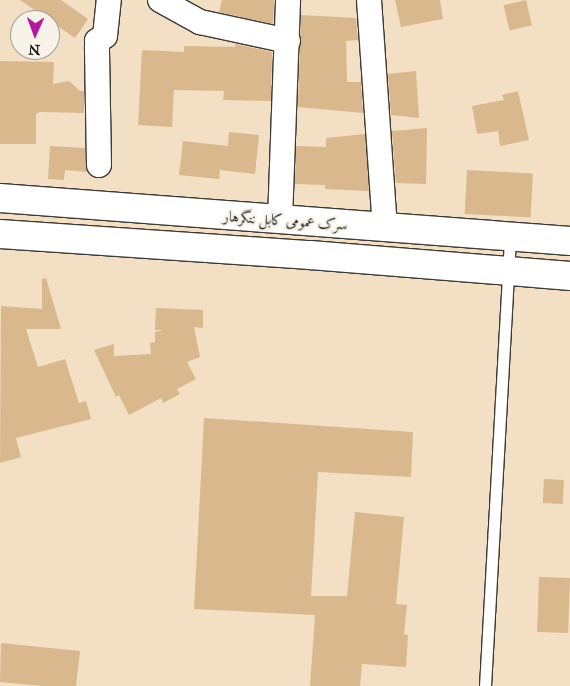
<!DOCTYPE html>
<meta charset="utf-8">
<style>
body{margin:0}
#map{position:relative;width:570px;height:686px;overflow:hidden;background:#f3dfc4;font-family:"IM FELL Great Primer",Amiri,serif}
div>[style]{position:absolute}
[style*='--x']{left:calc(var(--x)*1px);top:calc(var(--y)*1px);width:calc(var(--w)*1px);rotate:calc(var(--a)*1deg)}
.building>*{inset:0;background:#d9b88e;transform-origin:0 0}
.roads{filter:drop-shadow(1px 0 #3c3935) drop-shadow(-1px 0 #3c3935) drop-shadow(0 1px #3c3935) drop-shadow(0 -1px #3c3935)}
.lane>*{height:11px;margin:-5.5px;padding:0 5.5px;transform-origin:5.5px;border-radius:5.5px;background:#fff}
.street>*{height:24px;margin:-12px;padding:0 12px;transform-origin:12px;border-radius:12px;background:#fff}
.highway>*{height:28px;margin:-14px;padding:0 14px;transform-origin:14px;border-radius:14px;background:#fff}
span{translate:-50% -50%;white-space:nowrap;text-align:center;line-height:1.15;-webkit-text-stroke:4.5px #f7f3e8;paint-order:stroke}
.street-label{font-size:15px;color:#1c1c1c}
.north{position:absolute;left:10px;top:10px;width:50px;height:50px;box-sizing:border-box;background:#f7f3e8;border:1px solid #9f9d96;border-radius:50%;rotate:182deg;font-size:14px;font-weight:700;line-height:20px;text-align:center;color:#1c1c1c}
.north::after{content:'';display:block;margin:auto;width:18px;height:22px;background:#b5179e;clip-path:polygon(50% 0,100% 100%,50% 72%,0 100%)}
</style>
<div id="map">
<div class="building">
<i style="clip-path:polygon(20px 0,61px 0,88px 19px,75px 38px)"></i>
<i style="clip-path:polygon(222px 0,274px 0,273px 24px,219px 12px)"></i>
<i style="clip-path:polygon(395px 0,440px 0,443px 19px,401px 27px)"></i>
<i style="left:526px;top:0;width:26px;height:23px;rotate:77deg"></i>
<i style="clip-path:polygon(301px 15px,356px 18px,358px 40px,346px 41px,347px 82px,361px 82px,363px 113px,298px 107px)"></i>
<i style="clip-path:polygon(235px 44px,272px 52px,271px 101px,223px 100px,224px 91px,174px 90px,172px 127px,138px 125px,142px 50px,184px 52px,184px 46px,235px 47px)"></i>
<i style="clip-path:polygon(0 61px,54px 62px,53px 84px,69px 81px,80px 91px,84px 91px,84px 113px,40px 112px,36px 114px,36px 144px,0 144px)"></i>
<i style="clip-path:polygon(416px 71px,419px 118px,391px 115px,388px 74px)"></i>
<i style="clip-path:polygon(518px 91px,529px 140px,500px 146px,498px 131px,477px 134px,472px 106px,504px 100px,502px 95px)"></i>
<i style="clip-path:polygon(427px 128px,426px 184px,396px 183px,392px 131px)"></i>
<i style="clip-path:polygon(229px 132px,259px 135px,255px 174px,220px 170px,219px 179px,179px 175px,183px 141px,228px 146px)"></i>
<i style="clip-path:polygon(365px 134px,369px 191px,325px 189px,325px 185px,295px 184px,296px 146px,326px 147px,326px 138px)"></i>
<i style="clip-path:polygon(50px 146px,85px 148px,87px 172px,65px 170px,64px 180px,48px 179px)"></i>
<i style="left:467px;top:170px;width:66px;height:44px;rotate:3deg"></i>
<i style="clip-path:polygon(46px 278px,61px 329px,26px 329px,38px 367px,65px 359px,79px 403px,86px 401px,91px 419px,16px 438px,21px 457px,0 463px,1px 306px,42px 309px,42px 279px)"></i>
<i style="clip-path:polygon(156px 308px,203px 310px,203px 328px,194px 327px,200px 357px,187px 362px,196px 379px,177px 389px,180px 394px,163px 403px,161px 398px,129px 415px,119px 395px,116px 397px,94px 350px,114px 344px,114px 356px,151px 354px,150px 343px,155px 342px,155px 332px,163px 330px,155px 330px)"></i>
<i style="clip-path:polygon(204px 418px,413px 432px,411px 477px,318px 472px,311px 596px,347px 596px,355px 512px,404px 517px,396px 604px,407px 605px,404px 634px,408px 635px,406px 667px,362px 664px,360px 686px,310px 686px,315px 615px,194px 609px)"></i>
<i style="left:544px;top:479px;width:20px;height:24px;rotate:3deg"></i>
<i style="left:539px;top:577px;width:31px;height:55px;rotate:2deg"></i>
<i style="clip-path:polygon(1px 643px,80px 651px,76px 686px,42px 686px,0 682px)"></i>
</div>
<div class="roads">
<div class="lane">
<i style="--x:485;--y:686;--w:450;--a:-86.8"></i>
</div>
<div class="street">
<i style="--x:160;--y:0;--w:46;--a:28.8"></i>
<i style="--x:200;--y:22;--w:90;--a:12.2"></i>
<i style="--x:369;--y:0;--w:229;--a:86"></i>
<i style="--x:99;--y:165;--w:119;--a:-91"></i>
<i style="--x:97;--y:46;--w:5;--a:-90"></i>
<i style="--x:97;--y:41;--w:9;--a:-32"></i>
<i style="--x:105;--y:36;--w:36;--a:-84"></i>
<i style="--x:280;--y:220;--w:220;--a:-87.9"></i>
</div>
<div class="highway">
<i style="--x:0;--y:198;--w:572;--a:4.31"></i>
<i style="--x:0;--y:234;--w:311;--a:3.9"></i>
<i style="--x:310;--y:255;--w:261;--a:4.6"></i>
</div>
</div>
<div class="street-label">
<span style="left:285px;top:221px;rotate:4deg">سرک عمومی کابل ننگرهار</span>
</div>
<div class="north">N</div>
</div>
